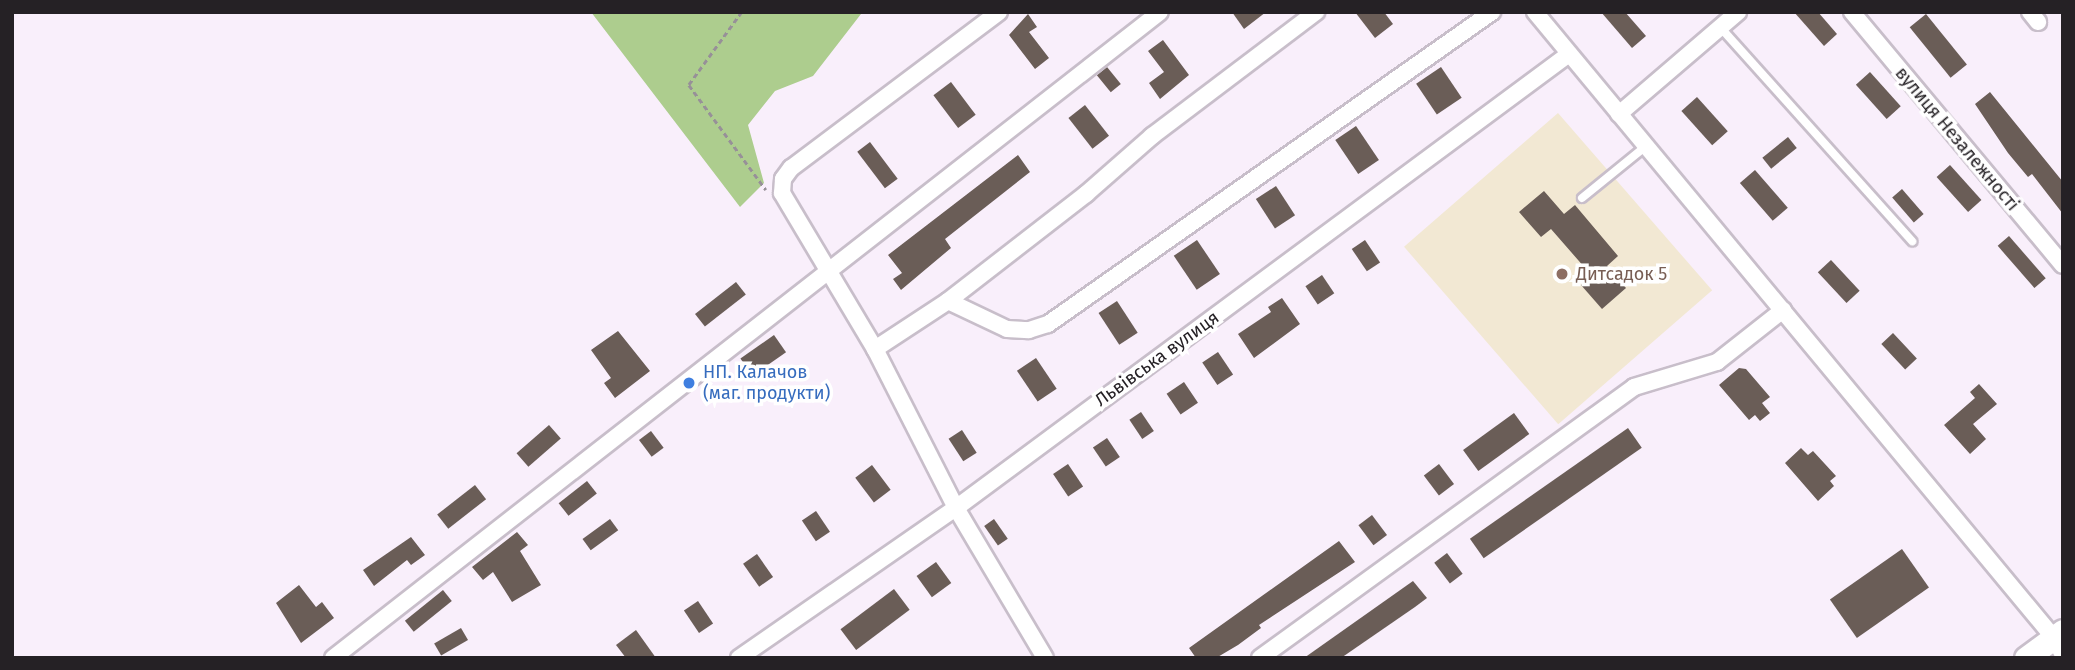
<!DOCTYPE html>
<meta charset="utf-8">
<style>
body{margin:0}
#map{position:relative;width:2075px;height:670px;overflow:hidden;background:#f9effb;font-family:"Fira Sans",sans-serif}
div>[style]{position:absolute}
[style*='--x']{left:calc(var(--x)*1px);top:calc(var(--y)*1px);width:calc(var(--w)*1px);rotate:calc(var(--a)*1deg)}
.education>*{inset:0;background:#f2e8d3;transform-origin:0 0}
.forest>*{inset:0;background:#adcd8e}
.building>*{inset:0;background:#6a5d57;transform-origin:0 0}
.path>*{height:2.5px;margin-top:-1.25px;transform-origin:0;background:repeating-linear-gradient(90deg,#979098 0 5px,transparent 0 8.5px)}
.roads{filter:drop-shadow(2px 0 #c8beca) drop-shadow(-2px 0 #c8beca) drop-shadow(0 2px #c8beca) drop-shadow(0 -2px #c8beca)}
.lane>*{height:8px;margin:-4px;padding:0 4px;transform-origin:4px;border-radius:4px;background:#fff}
.street>*{height:16px;margin:-8px;padding:0 8px;transform-origin:8px;border-radius:8px;background:#fff}
.secondary>*{height:23px;margin:-11.5px;padding:0 11.5px;transform-origin:11.5px;border-radius:11.5px;background:#fff}
.dots>*{width:19px;height:19px;translate:-50% -50%;box-sizing:border-box;border:4px solid #fff;border-radius:50%}
span{translate:-50% -50%;white-space:nowrap;text-align:center;line-height:1.15;-webkit-text-stroke:7px #fff;paint-order:stroke}
.street-label{font-size:18px;color:#252125}
.education-label{font-size:18px;color:#785e54}
.left{translate:0 -50%;text-align:left}
.shop-label{font-size:18px;color:#366cbe}
.frame{position:absolute;inset:0;border:14px solid #252125;pointer-events:none}
</style>
<div id="map">
<div class="education">
<i style="left:1558px;top:113px;width:235px;height:204px;rotate:49deg"></i>
</div>
<div class="forest">
<i style="clip-path:polygon(591px 12px,876px 12px,861px 14px,813px 76px,775px 91px,748px 125px,764px 183px,740px 207px)"></i>
</div>
<div class="building">
<i style="clip-path:polygon(1232px 12px,1266px 12px,1244px 29px)"></i>
<i style="clip-path:polygon(1355px 12px,1384px 12px,1393px 24px,1375px 38px)"></i>
<i style="clip-path:polygon(1601px 12px,1625px 12px,1646px 36px,1632px 48px)"></i>
<i style="clip-path:polygon(1794px 12px,1818px 12px,1837px 34px,1824px 46px)"></i>
<i style="clip-path:polygon(1028px 14px,1037px 27px,1029px 32px,1049px 58px,1035px 69px,1009px 35px)"></i>
<i style="left:1926px;top:14px;width:65px;height:21px;rotate:51deg"></i>
<i style="clip-path:polygon(1163px 40px,1189px 75px,1160px 99px,1149px 83px,1164px 72px,1148px 51px)"></i>
<i style="left:1107px;top:67px;width:22px;height:13px;rotate:51deg"></i>
<i style="left:1441px;top:67px;width:37px;height:30px;rotate:56deg"></i>
<i style="left:1870px;top:72px;width:46px;height:19px;rotate:48deg"></i>
<i style="left:951px;top:82px;width:41px;height:22px;rotate:53deg"></i>
<i style="clip-path:polygon(1990px 92px,2063px 182px,2063px 214px,2032px 174px,2028px 177px,2008px 153px,1975px 104px)"></i>
<i style="left:1697px;top:97px;width:46px;height:21px;rotate:48deg"></i>
<i style="left:1085px;top:105px;width:39px;height:21px;rotate:52deg"></i>
<i style="left:1356px;top:126px;width:41px;height:25px;rotate:56deg"></i>
<i style="left:1788px;top:137px;width:14px;height:33px;rotate:51deg"></i>
<i style="left:870px;top:142px;width:46px;height:16px;rotate:53deg"></i>
<i style="clip-path:polygon(1018px 155px,1030px 172px,945px 239px,951px 248px,901px 290px,893px 279px,902px 273px,888px 255px)"></i>
<i style="left:1950px;top:165px;width:47px;height:18px;rotate:48deg"></i>
<i style="left:1755px;top:170px;width:50px;height:20px;rotate:49deg"></i>
<i style="left:1276px;top:186px;width:35px;height:24px;rotate:57deg"></i>
<i style="left:1902px;top:189px;width:33px;height:13px;rotate:49deg"></i>
<i style="clip-path:polygon(1544px 191px,1564px 214px,1575px 205px,1618px 256px,1607px 266px,1626px 288px,1602px 309px,1581px 285px,1592px 276px,1551px 229px,1541px 237px,1519px 212px)"></i>
<i style="left:2009px;top:236px;width:56px;height:15px;rotate:49deg"></i>
<i style="left:1197px;top:240px;width:41px;height:28px;rotate:56deg"></i>
<i style="left:1365px;top:240px;width:27px;height:16px;rotate:56deg"></i>
<i style="left:1831px;top:260px;width:42px;height:18px;rotate:47deg"></i>
<i style="left:1322px;top:275px;width:22px;height:20px;rotate:56deg"></i>
<i style="left:736px;top:282px;width:16px;height:52px;rotate:52deg"></i>
<i style="clip-path:polygon(1282px 298px,1300px 324px,1254px 358px,1238px 334px,1271px 312px,1268px 307px)"></i>
<i style="left:1117px;top:301px;width:38px;height:22px;rotate:57deg"></i>
<i style="clip-path:polygon(618px 331px,650px 371px,615px 398px,604px 383px,611px 378px,591px 350px)"></i>
<i style="left:1893px;top:333px;width:35px;height:16px;rotate:47deg"></i>
<i style="left:774px;top:335px;width:21px;height:41px;rotate:55deg"></i>
<i style="left:1218px;top:352px;width:27px;height:19px;rotate:56deg"></i>
<i style="left:1036px;top:358px;width:37px;height:23px;rotate:56deg"></i>
<i style="clip-path:polygon(1739px 368px,1746px 369px,1770px 397px,1762px 403px,1770px 413px,1760px 421px,1755px 415px,1749px 420px,1719px 385px)"></i>
<i style="left:1184px;top:382px;width:25px;height:21px;rotate:56deg"></i>
<i style="clip-path:polygon(1979px 384px,1997px 404px,1973px 424px,1986px 439px,1970px 454px,1944px 425px,1975px 398px,1970px 392px)"></i>
<i style="left:1141px;top:412px;width:23px;height:14px;rotate:56deg"></i>
<i style="left:1514px;top:413px;width:26px;height:63px;rotate:54deg"></i>
<i style="left:549px;top:425px;width:18px;height:43px;rotate:49deg"></i>
<i style="left:1628px;top:428px;width:24px;height:193px;rotate:55deg"></i>
<i style="left:962px;top:430px;width:27px;height:16px;rotate:57deg"></i>
<i style="left:651px;top:431px;width:21px;height:15px;rotate:53deg"></i>
<i style="left:1107px;top:438px;width:23px;height:17px;rotate:56deg"></i>
<i style="clip-path:polygon(1801px 448px,1808px 455px,1813px 451px,1836px 476px,1830px 481px,1834px 486px,1818px 501px,1785px 463px)"></i>
<i style="left:1068px;top:464px;width:27px;height:18px;rotate:56deg"></i>
<i style="left:1439px;top:464px;width:25px;height:19px;rotate:53deg"></i>
<i style="left:872px;top:465px;width:31px;height:21px;rotate:53deg"></i>
<i style="left:587px;top:481px;width:16px;height:36px;rotate:52deg"></i>
<i style="left:475px;top:485px;width:18px;height:48px;rotate:52deg"></i>
<i style="left:816px;top:511px;width:25px;height:17px;rotate:56deg"></i>
<i style="left:1372px;top:515px;width:25px;height:17px;rotate:53deg"></i>
<i style="left:610px;top:519px;width:14px;height:34px;rotate:54deg"></i>
<i style="left:994px;top:519px;width:24px;height:12px;rotate:55deg"></i>
<i style="clip-path:polygon(517px 532px,528px 545px,520px 551px,541px 585px,512px 602px,493px 572px,483px 580px,472px 567px)"></i>
<i style="clip-path:polygon(411px 537px,425px 555px,411px 565px,407px 560px,374px 586px,363px 570px)"></i>
<i style="clip-path:polygon(1339px 541px,1355px 562px,1259px 625px,1261px 628px,1238px 645px,1216px 658px,1196px 658px,1189px 648px)"></i>
<i style="left:1902px;top:549px;width:47px;height:88px;rotate:55deg"></i>
<i style="left:1447px;top:553px;width:26px;height:16px;rotate:53deg"></i>
<i style="left:757px;top:554px;width:28px;height:17px;rotate:55deg"></i>
<i style="left:936px;top:562px;width:26px;height:24px;rotate:54deg"></i>
<i style="clip-path:polygon(1413px 581px,1427px 598px,1415px 607px,1341px 658px,1304px 658px)"></i>
<i style="clip-path:polygon(299px 585px,316px 607px,322px 602px,334px 618px,301px 643px,276px 603px)"></i>
<i style="left:894px;top:589px;width:26px;height:67px;rotate:53deg"></i>
<i style="left:443px;top:590px;width:14px;height:49px;rotate:51deg"></i>
<i style="left:698px;top:601px;width:27px;height:17px;rotate:56deg"></i>
<i style="left:461px;top:628px;width:14px;height:31px;rotate:60deg"></i>
<i style="clip-path:polygon(636px 630px,656px 658px,626px 658px,616px 645px)"></i>
</div>
<div class="path">
<i style="--x:742;--y:12;--w:90;--a:126"></i>
<i style="--x:689;--y:85;--w:130;--a:53.7"></i>
</div>
<div class="roads">
<div class="lane">
<i style="--x:1720;--y:27;--w:288;--a:48.1"></i>
<i style="--x:1582;--y:198;--w:82;--a:-39.1"></i>
</div>
<div class="street">
<i style="--x:999;--y:12;--w:260;--a:143.1"></i>
<i style="--x:791;--y:168;--w:14;--a:126"></i>
<i style="--x:783;--y:179;--w:14;--a:94"></i>
<i style="--x:782;--y:193;--w:182;--a:59.2"></i>
<i style="--x:875;--y:349;--w:178;--a:63"></i>
<i style="--x:956;--y:508;--w:174;--a:59.3"></i>
<i style="--x:1535;--y:12;--w:813;--a:50.34"></i>
<i style="--x:2054;--y:638;--w:19;--a:62"></i>
<i style="--x:1852;--y:12;--w:329;--a:50.2"></i>
<i style="--x:2030;--y:12;--w:13;--a:51"></i>
<i style="--x:1619;--y:114;--w:157;--a:-40.6"></i>
<i style="--x:948;--y:301;--w:65;--a:25.4"></i>
<i style="--x:1007;--y:329;--w:22;--a:3"></i>
<i style="--x:1029;--y:330;--w:20;--a:-18"></i>
<i style="--x:1048;--y:324;--w:543;--a:-35.1"></i>
<i style="--x:875;--y:349;--w:87;--a:-33.3"></i>
<i style="--x:948;--y:301;--w:175;--a:-37.8"></i>
<i style="--x:1086;--y:194;--w:88;--a:-41.3"></i>
<i style="--x:1152;--y:136;--w:206;--a:-37.1"></i>
<i style="--x:333;--y:658;--w:1049;--a:-37.99"></i>
<i style="--x:739;--y:658;--w:264;--a:-34.7"></i>
<i style="--x:956;--y:508;--w:763;--a:-36.52"></i>
<i style="--x:1260;--y:658;--w:462;--a:-35.9"></i>
<i style="--x:1634;--y:387;--w:87;--a:-16.8"></i>
<i style="--x:1717;--y:362;--w:84;--a:-38.2"></i>
</div>
<div class="secondary">
<i style="--x:2026;--y:658;--w:46;--a:-36.1"></i>
</div>
</div>
<div class="dots">
<i style="left:1562px;top:274px;background:#8d6e63"></i>
<i style="left:689px;top:383px;background:#3f7fe0"></i>
</div>
<div class="street-label">
<span style="left:1957px;top:139px;rotate:50deg">вулиця Незалежності</span>
<span style="left:1157px;top:359px;rotate:-36deg">Львівська вулиця</span>
</div>
<div class="education-label">
<span class="left" style="left:1576px;top:274px">Дитсадок 5</span>
</div>
<div class="shop-label">
<span class="left" style="left:703px;top:383px">НП. Калачов<br>(маг. продукти)</span>
</div>
<div class="frame"></div>
</div>
